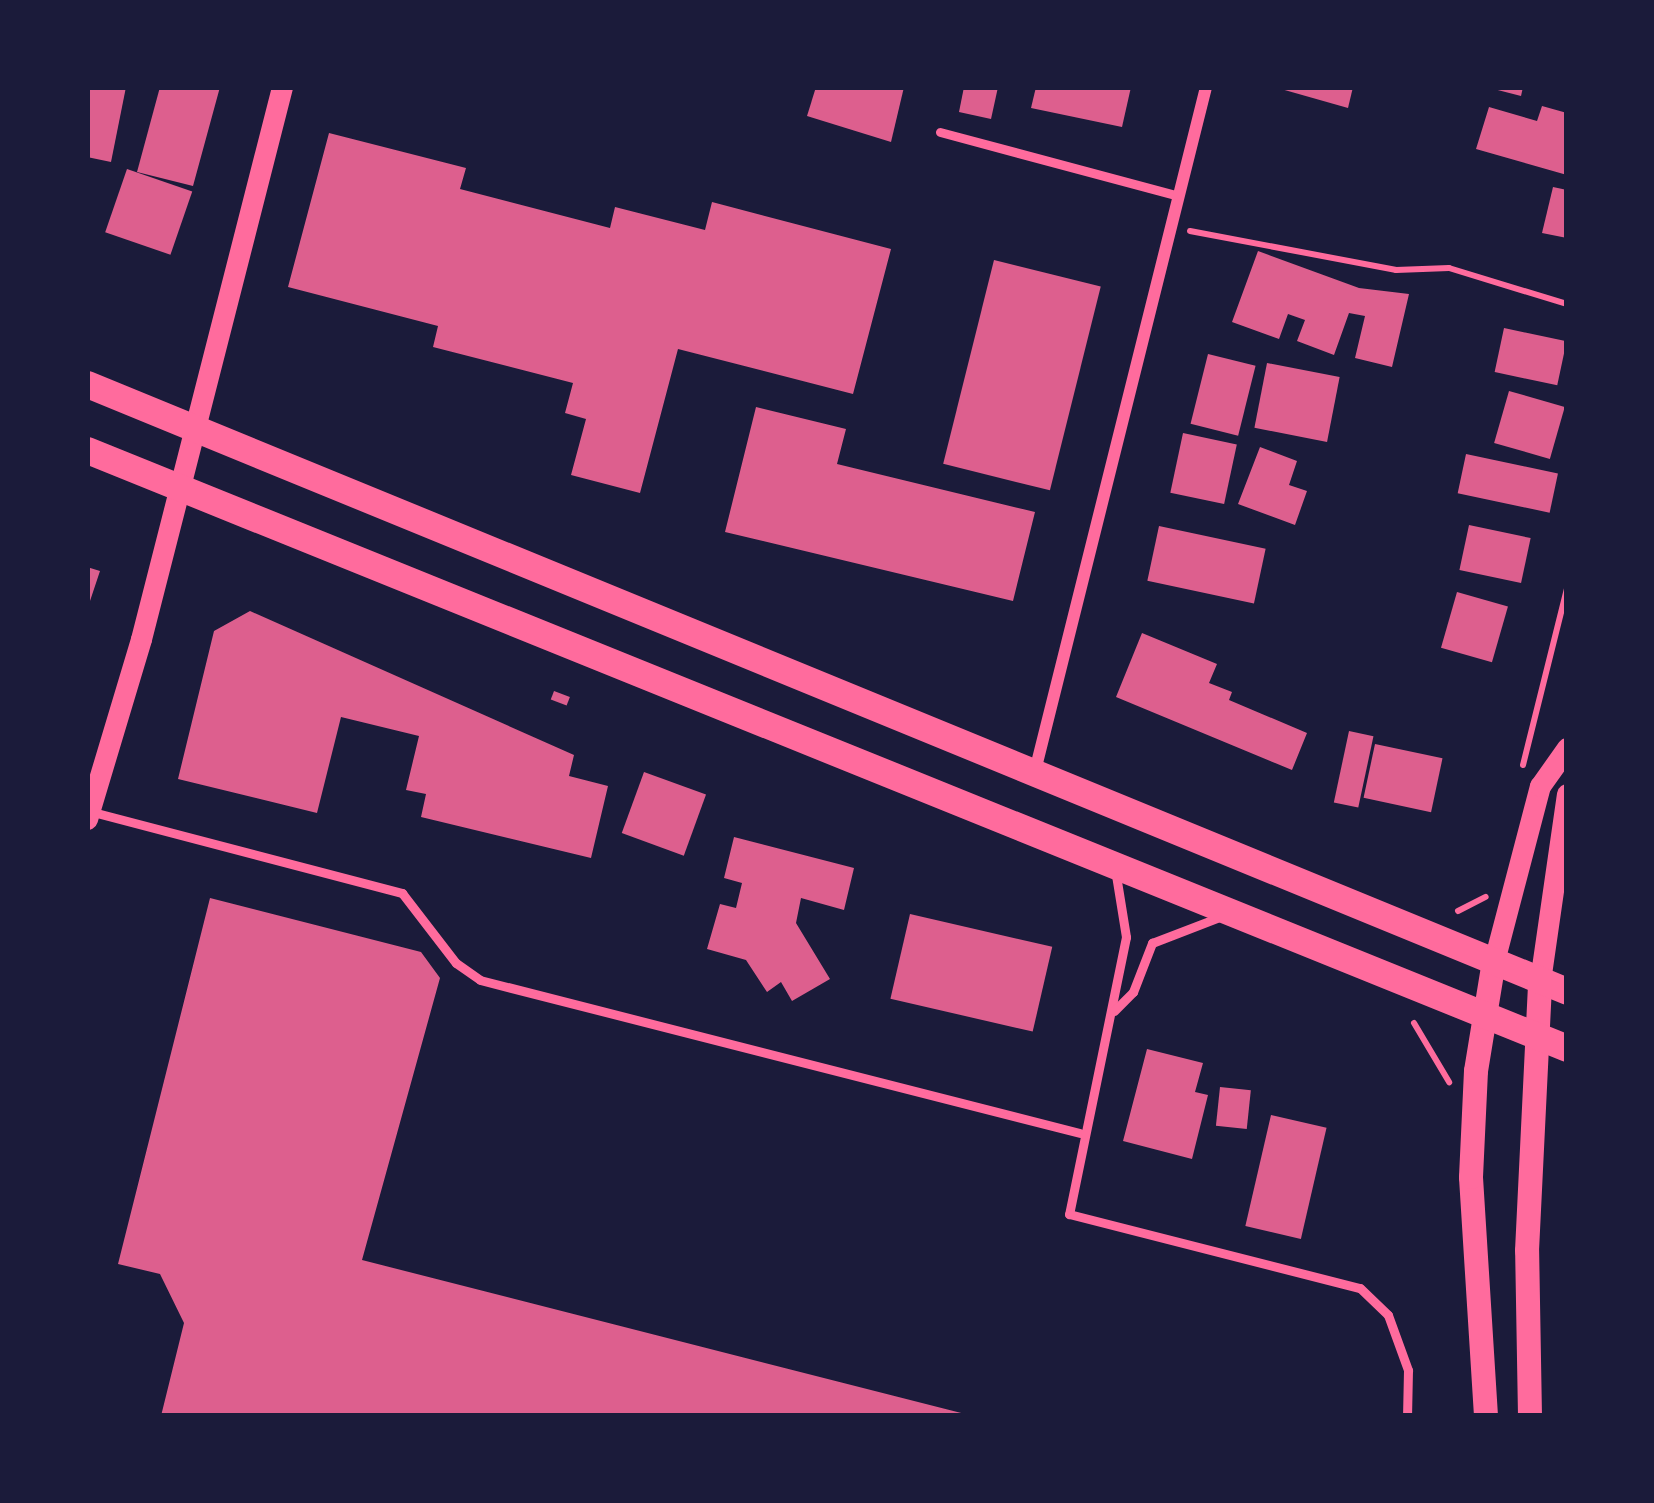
<!DOCTYPE html>
<style>
body{margin:0}
#map{position:relative;width:1654px;height:1503px;overflow:hidden;background:#1b1b3a;font-family:"Golos Text",sans-serif}
div>[style]{position:absolute}
[style*='--x']{left:calc(var(--x)*1px);top:calc(var(--y)*1px);width:calc(var(--w)*1px);rotate:calc(var(--a)*1deg)}
.building>*{inset:0;background:#dd5f8e;transform-origin:0 0}
.path>*{height:6px;margin:-3px;padding:0 3px;transform-origin:3px;border-radius:3px;background:#ff6b9d}
.service>*{height:9px;margin:-4.5px;padding:0 4.5px;transform-origin:4.5px;border-radius:4.5px;background:#ff6b9d}
.minor>*{height:12px;margin:-6px;padding:0 6px;transform-origin:6px;border-radius:6px;background:#ff6b9d}
.tertiary>*{height:21px;margin:-10.5px;padding:0 10.5px;transform-origin:10.5px;border-radius:10.5px;background:#ff6b9d}
.secondary>*{height:24px;margin:-12px;padding:0 12px;transform-origin:12px;border-radius:12px;background:#ff6b9d}
.trunk>*{height:27px;margin:-13.5px;padding:0 13.5px;transform-origin:13.5px;border-radius:13.5px;background:#ff6b9d}
span{translate:-50% -50%;white-space:nowrap;text-align:center;line-height:1.15;-webkit-text-stroke:9px #1b1b3a;paint-order:stroke}
.frame{position:absolute;inset:0;border:90px solid #1b1b3a;pointer-events:none}
</style>
<div id="map">
<div class="building">
<i style="clip-path:polygon(87px 87px,126px 87px,111px 162px,87px 157px)"></i>
<i style="clip-path:polygon(160px 87px,220px 87px,193px 186px,137px 172px)"></i>
<i style="clip-path:polygon(816px 87px,904px 87px,891px 142px,807px 116px)"></i>
<i style="clip-path:polygon(964px 87px,998px 87px,991px 119px,959px 112px)"></i>
<i style="clip-path:polygon(1036px 87px,1131px 87px,1122px 127px,1031px 108px)"></i>
<i style="clip-path:polygon(1274px 87px,1353px 87px,1348px 108px)"></i>
<i style="clip-path:polygon(1486px 87px,1523px 87px,1521px 96px)"></i>
<i style="clip-path:polygon(1542px 106px,1567px 113px,1567px 175px,1476px 149px,1489px 107px,1537px 121px)"></i>
<i style="clip-path:polygon(329px 133px,466px 168px,460px 189px,610px 228px,615px 207px,705px 230px,712px 202px,891px 249px,853px 394px,678px 349px,640px 493px,571px 475px,586px 419px,565px 413px,573px 383px,433px 347px,438px 326px,288px 287px)"></i>
<i style="left:127px;top:169px;width:69px;height:67px;rotate:19deg"></i>
<i style="clip-path:polygon(1553px 187px,1567px 190px,1567px 238px,1542px 233px)"></i>
<i style="clip-path:polygon(1258px 251px,1359px 288px,1409px 294px,1392px 367px,1355px 358px,1365px 316px,1349px 313px,1334px 355px,1297px 341px,1305px 320px,1288px 314px,1279px 339px,1232px 322px)"></i>
<i style="left:994px;top:260px;width:110px;height:210px;rotate:14deg"></i>
<i style="left:1504px;top:328px;width:64px;height:45px;rotate:12deg"></i>
<i style="left:1208px;top:354px;width:49px;height:72px;rotate:14deg"></i>
<i style="left:1267px;top:363px;width:74px;height:66px;rotate:11deg"></i>
<i style="left:1509px;top:391px;width:58px;height:54px;rotate:16deg"></i>
<i style="clip-path:polygon(756px 407px,846px 429px,837px 464px,1035px 512px,1013px 601px,725px 532px)"></i>
<i style="left:1183px;top:433px;width:55px;height:61px;rotate:12deg"></i>
<i style="clip-path:polygon(1260px 447px,1297px 461px,1289px 485px,1307px 491px,1295px 525px,1238px 504px)"></i>
<i style="left:1466px;top:454px;width:94px;height:40px;rotate:12deg"></i>
<i style="left:1469px;top:525px;width:63px;height:46px;rotate:12deg"></i>
<i style="left:1159px;top:526px;width:109px;height:56px;rotate:12deg"></i>
<i style="clip-path:polygon(87px 567px,100px 571px,88px 607px,87px 607px)"></i>
<i style="left:1457px;top:592px;width:53px;height:58px;rotate:16deg"></i>
<i style="clip-path:polygon(250px 611px,574px 755px,569px 776px,608px 786px,591px 858px,421px 817px,426px 794px,406px 790px,419px 736px,341px 717px,317px 813px,178px 779px,214px 631px)"></i>
<i style="clip-path:polygon(1142px 633px,1217px 664px,1209px 683px,1232px 692px,1229px 700px,1307px 733px,1292px 770px,1116px 697px)"></i>
<i style="left:554px;top:691px;width:17px;height:9px;rotate:21deg"></i>
<i style="left:1349px;top:731px;width:25px;height:73px;rotate:12deg"></i>
<i style="left:1375px;top:744px;width:69px;height:55px;rotate:12deg"></i>
<i style="left:644px;top:772px;width:66px;height:65px;rotate:20deg"></i>
<i style="clip-path:polygon(734px 837px,854px 868px,844px 910px,801px 898px,796px 923px,830px 979px,792px 1001px,781px 982px,767px 992px,746px 960px,707px 949px,720px 904px,736px 908px,742px 883px,724px 878px)"></i>
<i style="clip-path:polygon(210px 898px,421px 952px,440px 978px,362px 1260px,973px 1416px,161px 1416px,184px 1323px,160px 1274px,118px 1264px)"></i>
<i style="left:910px;top:914px;width:146px;height:87px;rotate:13deg"></i>
<i style="clip-path:polygon(1147px 1049px,1203px 1063px,1195px 1092px,1208px 1095px,1192px 1159px,1123px 1141px)"></i>
<i style="left:1220px;top:1087px;width:31px;height:39px;rotate:6deg"></i>
<i style="left:1271px;top:1115px;width:57px;height:114px;rotate:13deg"></i>
</div>
<div class="path">
<i style="--x:1190;--y:231;--w:210;--a:10.7"></i>
<i style="--x:1396;--y:270;--w:53;--a:-2.2"></i>
<i style="--x:1449;--y:268;--w:123;--a:17"></i>
<i style="--x:1523;--y:765;--w:182;--a:-76"></i>
<i style="--x:1458;--y:911;--w:31;--a:-27"></i>
<i style="--x:1414;--y:1023;--w:69;--a:59.3"></i>
</div>
<div class="service">
<i style="--x:940;--y:132;--w:247;--a:15"></i>
<i style="--x:89;--y:811;--w:324;--a:14.7"></i>
<i style="--x:402;--y:893;--w:88;--a:52.4"></i>
<i style="--x:456;--y:963;--w:29;--a:35"></i>
<i style="--x:480;--y:980;--w:619;--a:14.31"></i>
<i style="--x:1116;--y:875;--w:63;--a:80.8"></i>
<i style="--x:1126;--y:937;--w:283;--a:101.6"></i>
<i style="--x:1069;--y:1214;--w:300;--a:14.3"></i>
<i style="--x:1360;--y:1288;--w:39;--a:44"></i>
<i style="--x:1388;--y:1315;--w:59;--a:70"></i>
<i style="--x:1408;--y:1370;--w:46;--a:91.2"></i>
<i style="--x:1114;--y:1011;--w:27;--a:-45"></i>
<i style="--x:1133;--y:992;--w:53;--a:-68.8"></i>
<i style="--x:1152;--y:943;--w:70;--a:-21"></i>
</div>
<div class="minor">
<i style="--x:1036;--y:767;--w:701;--a:-75.96"></i>
</div>
<div class="tertiary">
<i style="--x:87;--y:819;--w:188;--a:-73.3"></i>
<i style="--x:141;--y:639;--w:570;--a:-75.67"></i>
<i style="--x:1494;--y:961;--w:181;--a:-75.3"></i>
<i style="--x:1540;--y:786;--w:47;--a:-54.6"></i>
<i style="--x:1540;--y:981;--w:189;--a:-81.8"></i>
</div>
<div class="secondary">
<i style="--x:1486;--y:1416;--w:239;--a:-93.6"></i>
<i style="--x:1471;--y:1177;--w:106;--a:-87.3"></i>
<i style="--x:1476;--y:1071;--w:111;--a:-80.7"></i>
<i style="--x:1530;--y:1416;--w:165;--a:-91"></i>
<i style="--x:1527;--y:1251;--w:270;--a:-87.2"></i>
</div>
<div class="trunk">
<i style="--x:87;--y:384;--w:1600;--a:22.3"></i>
<i style="--x:87;--y:450;--w:1596;--a:22"></i>
</div>
<div class="frame"></div>
</div>
